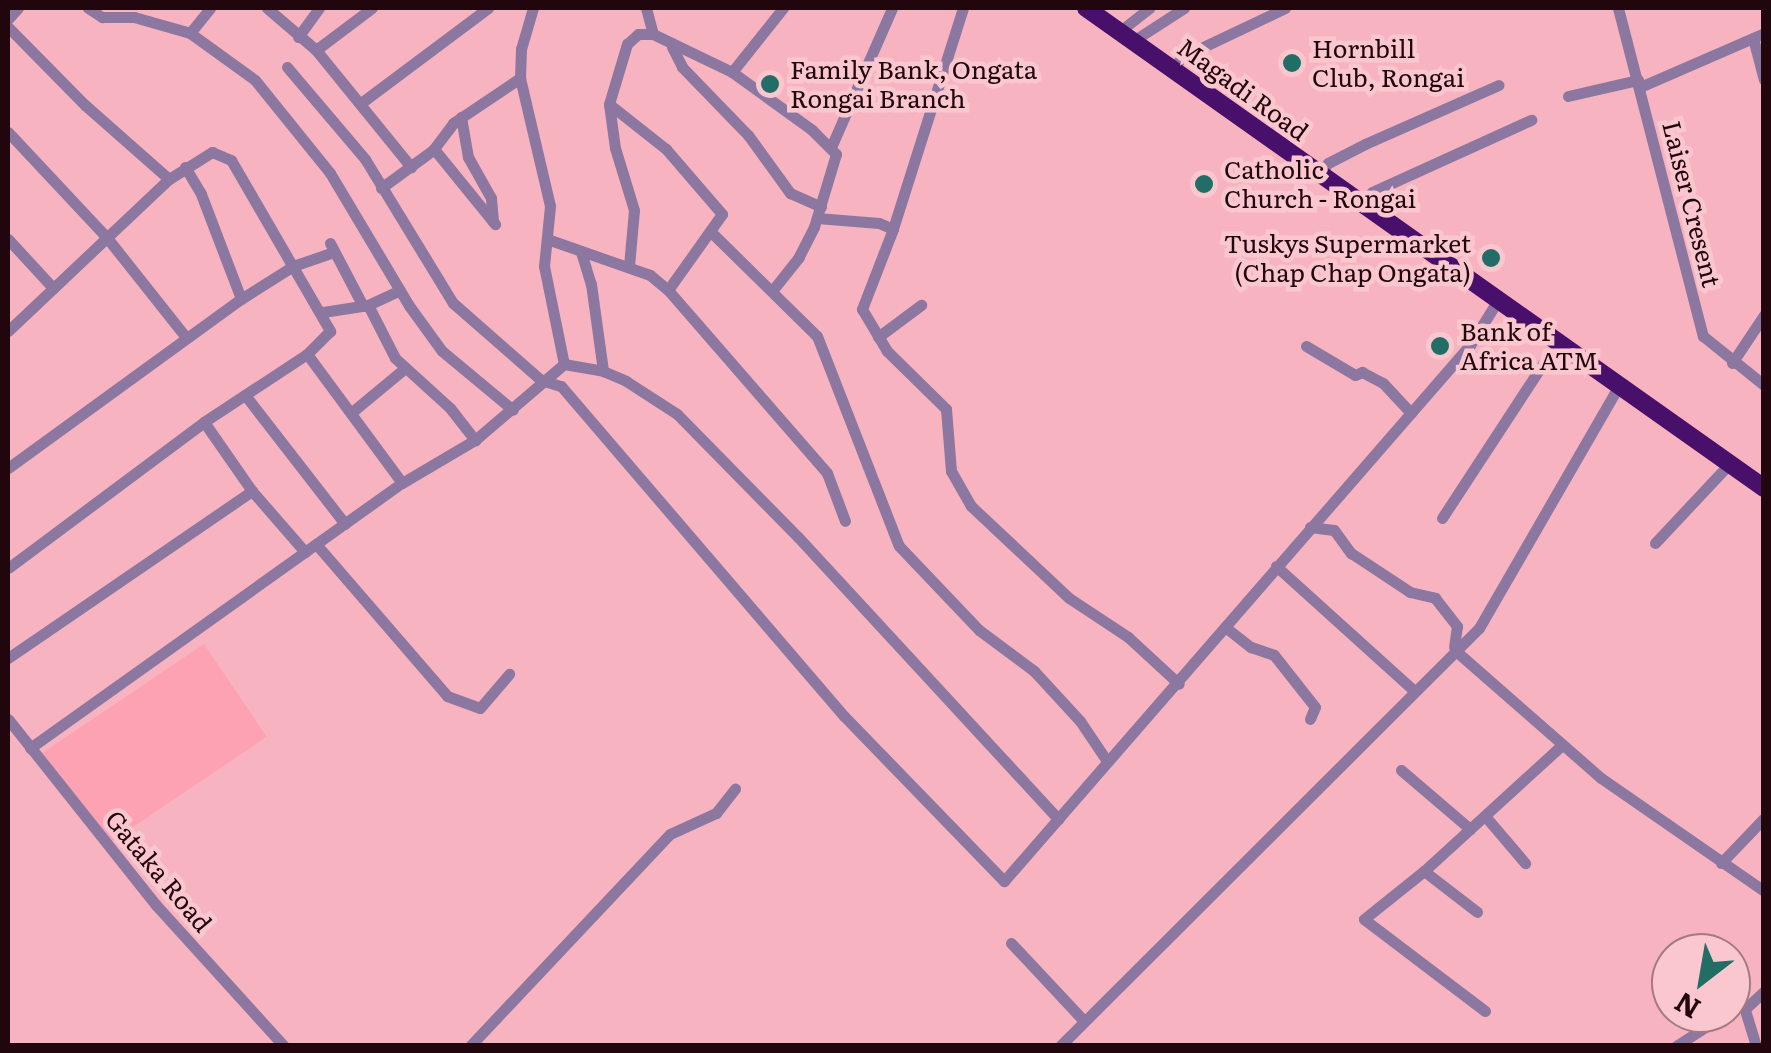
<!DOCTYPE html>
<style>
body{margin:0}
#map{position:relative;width:1771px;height:1053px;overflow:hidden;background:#f7b4c0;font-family:Literata,serif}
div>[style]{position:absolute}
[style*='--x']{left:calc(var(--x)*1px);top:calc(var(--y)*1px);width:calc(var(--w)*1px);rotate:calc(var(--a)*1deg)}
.built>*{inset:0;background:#fca2b3;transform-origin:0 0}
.minor>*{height:11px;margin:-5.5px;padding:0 5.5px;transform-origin:5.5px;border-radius:5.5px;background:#8c77a1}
.highway>*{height:18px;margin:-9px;padding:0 9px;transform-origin:9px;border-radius:9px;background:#480f6b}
.dots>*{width:28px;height:28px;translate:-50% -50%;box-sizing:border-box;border:5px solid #fac7cf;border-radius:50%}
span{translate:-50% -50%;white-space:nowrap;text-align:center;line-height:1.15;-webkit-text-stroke:9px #fac7cf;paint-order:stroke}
.poi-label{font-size:25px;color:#22060d}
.left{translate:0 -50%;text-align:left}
.right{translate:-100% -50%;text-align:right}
.street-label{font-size:25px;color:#22060d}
.frame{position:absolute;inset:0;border:10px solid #22060d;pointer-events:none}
.north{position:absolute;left:1651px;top:933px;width:100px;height:100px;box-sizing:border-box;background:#fac7cf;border:2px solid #a47a81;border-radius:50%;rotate:211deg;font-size:28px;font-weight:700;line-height:40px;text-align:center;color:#22060d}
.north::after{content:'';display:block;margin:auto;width:35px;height:45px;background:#236d67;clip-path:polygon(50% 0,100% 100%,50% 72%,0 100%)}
</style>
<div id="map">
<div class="built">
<i style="left:204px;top:644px;width:112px;height:195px;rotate:56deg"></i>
</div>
<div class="minor">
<i style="--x:88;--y:8;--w:17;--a:33"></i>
<i style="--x:102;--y:17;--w:32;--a:0"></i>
<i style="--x:134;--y:17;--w:58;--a:15.9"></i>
<i style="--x:190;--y:33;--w:80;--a:35.9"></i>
<i style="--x:255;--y:80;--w:119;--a:51.1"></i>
<i style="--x:330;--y:173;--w:156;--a:59.2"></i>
<i style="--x:410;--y:307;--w:54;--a:54"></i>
<i style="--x:442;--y:351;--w:92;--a:39.7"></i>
<i style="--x:267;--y:8;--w:65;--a:40.6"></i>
<i style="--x:316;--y:50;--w:151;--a:50.9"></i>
<i style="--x:533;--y:8;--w:43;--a:106.3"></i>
<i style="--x:521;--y:49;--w:29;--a:92"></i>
<i style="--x:520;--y:78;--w:131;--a:76.8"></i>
<i style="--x:550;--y:206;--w:60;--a:95.7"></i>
<i style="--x:544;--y:266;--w:100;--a:78.5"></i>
<i style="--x:646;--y:8;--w:27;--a:75"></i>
<i style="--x:963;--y:8;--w:232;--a:107.6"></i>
<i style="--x:893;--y:229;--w:86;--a:111.2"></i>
<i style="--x:862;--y:309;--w:49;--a:59.2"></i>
<i style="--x:887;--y:351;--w:83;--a:44.5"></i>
<i style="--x:946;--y:409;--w:62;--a:85.4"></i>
<i style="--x:951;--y:471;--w:40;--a:60.3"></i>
<i style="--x:971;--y:506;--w:134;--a:43.2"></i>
<i style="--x:1069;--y:598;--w:71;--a:33.5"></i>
<i style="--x:1128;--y:637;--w:69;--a:42.7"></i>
<i style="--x:1618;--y:8;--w:339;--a:75.5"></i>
<i style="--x:1703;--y:336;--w:78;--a:38.8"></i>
<i style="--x:8;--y:19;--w:15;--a:-48"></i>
<i style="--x:8;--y:27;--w:110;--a:45.4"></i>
<i style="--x:85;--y:105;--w:112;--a:41.4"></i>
<i style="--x:1120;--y:31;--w:37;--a:-38"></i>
<i style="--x:190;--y:33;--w:32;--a:-51"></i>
<i style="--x:298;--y:37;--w:36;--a:-54"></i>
<i style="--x:1753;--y:38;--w:43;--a:75.3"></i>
<i style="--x:1133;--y:41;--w:61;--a:-32.9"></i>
<i style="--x:672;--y:47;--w:22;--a:63"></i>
<i style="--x:682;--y:67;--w:95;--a:45.9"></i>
<i style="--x:748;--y:135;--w:72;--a:54.1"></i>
<i style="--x:790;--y:193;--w:34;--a:24"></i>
<i style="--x:316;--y:50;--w:70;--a:-36.9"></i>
<i style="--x:287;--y:67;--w:121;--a:49.7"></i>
<i style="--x:365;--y:159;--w:169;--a:58.6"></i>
<i style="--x:453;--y:303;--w:117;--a:41.2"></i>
<i style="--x:541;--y:380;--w:21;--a:17"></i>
<i style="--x:561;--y:386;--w:435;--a:49.4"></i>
<i style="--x:844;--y:716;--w:230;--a:45.9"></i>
<i style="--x:1004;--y:881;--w:710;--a:-49"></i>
<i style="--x:1470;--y:345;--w:53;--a:-58.1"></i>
<i style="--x:1172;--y:69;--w:16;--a:-50"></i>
<i style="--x:1182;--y:57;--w:114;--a:-25.4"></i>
<i style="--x:732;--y:72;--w:82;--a:-51.4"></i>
<i style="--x:1640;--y:87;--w:135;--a:-23.5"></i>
<i style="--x:1568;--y:96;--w:72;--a:-12.9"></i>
<i style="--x:361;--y:103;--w:159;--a:-36.8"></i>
<i style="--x:609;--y:104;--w:73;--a:38.3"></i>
<i style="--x:666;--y:149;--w:86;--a:49.3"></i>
<i style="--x:722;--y:214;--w:93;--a:125.4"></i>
<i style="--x:461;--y:117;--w:41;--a:80.1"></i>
<i style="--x:468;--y:157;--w:47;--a:60.7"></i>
<i style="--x:491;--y:198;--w:24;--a:85"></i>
<i style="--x:8;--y:132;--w:146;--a:46.9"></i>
<i style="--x:108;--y:239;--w:124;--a:51.6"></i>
<i style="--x:832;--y:145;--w:150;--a:-66.3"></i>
<i style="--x:434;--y:149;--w:97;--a:50.9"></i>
<i style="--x:185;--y:167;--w:31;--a:59"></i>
<i style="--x:201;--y:194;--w:112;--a:69.1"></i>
<i style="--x:1319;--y:174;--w:14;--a:-51"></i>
<i style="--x:1328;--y:163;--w:42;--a:-27.2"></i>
<i style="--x:1365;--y:144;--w:146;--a:-23.8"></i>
<i style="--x:381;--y:188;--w:64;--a:-36.2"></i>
<i style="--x:433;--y:150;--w:34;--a:-53"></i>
<i style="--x:453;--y:123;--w:81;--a:-33.9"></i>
<i style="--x:1366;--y:207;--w:16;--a:-68"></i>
<i style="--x:1372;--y:192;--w:175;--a:-24.4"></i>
<i style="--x:817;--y:218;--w:62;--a:4.6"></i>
<i style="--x:879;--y:223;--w:15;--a:23"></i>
<i style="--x:711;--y:232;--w:148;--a:44.5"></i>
<i style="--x:817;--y:336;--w:225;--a:68.7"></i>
<i style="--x:899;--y:546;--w:116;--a:46.4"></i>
<i style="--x:979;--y:630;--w:69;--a:36.7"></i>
<i style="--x:1034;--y:671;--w:68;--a:47.4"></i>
<i style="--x:1080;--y:721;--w:48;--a:56"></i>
<i style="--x:8;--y:239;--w:67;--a:47.4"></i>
<i style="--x:550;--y:240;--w:106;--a:19.3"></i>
<i style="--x:650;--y:275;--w:23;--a:40"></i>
<i style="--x:668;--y:290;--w:242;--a:49"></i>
<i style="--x:827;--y:473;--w:51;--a:69.4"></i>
<i style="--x:330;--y:243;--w:71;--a:62.4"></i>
<i style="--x:581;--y:252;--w:34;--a:73"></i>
<i style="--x:591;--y:284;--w:88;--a:82.1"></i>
<i style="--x:629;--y:266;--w:56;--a:-84.9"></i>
<i style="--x:634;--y:210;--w:65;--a:-107"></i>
<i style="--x:615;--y:148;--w:44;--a:-97.8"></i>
<i style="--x:609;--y:104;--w:63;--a:-73.3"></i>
<i style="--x:627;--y:44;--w:15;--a:-42"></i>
<i style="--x:638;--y:34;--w:15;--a:0"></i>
<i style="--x:653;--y:34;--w:88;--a:25.7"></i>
<i style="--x:732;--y:72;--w:99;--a:35.9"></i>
<i style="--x:812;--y:130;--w:34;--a:45"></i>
<i style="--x:836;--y:154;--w:76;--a:106.8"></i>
<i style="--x:814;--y:227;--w:34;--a:117"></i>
<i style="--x:799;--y:257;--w:43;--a:128.5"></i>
<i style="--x:368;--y:305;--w:59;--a:63"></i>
<i style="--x:395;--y:358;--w:74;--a:42.3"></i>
<i style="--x:450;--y:408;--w:41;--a:52"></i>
<i style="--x:323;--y:312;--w:46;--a:-8.8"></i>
<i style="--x:368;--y:305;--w:35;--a:-25"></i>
<i style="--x:8;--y:331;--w:221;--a:-43.4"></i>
<i style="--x:169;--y:179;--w:51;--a:-32.1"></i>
<i style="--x:212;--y:152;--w:21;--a:23"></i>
<i style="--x:231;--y:160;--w:198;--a:59.9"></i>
<i style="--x:330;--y:331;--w:33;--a:135"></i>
<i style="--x:307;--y:354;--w:123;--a:146.6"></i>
<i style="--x:204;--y:422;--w:244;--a:143.3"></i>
<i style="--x:878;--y:337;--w:54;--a:-36.7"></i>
<i style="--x:1306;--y:346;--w:57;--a:30.6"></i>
<i style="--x:1355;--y:375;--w:8;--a:-23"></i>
<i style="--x:1362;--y:372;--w:24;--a:28"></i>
<i style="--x:1383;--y:383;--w:41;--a:47"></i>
<i style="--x:307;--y:354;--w:160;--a:53.6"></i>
<i style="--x:1732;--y:363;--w:58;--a:-56.3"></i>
<i style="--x:245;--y:395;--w:163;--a:52.2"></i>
<i style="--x:352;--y:412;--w:69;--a:-39.7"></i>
<i style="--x:204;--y:422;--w:84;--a:55.2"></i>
<i style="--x:252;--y:491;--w:81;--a:49"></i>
<i style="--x:8;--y:468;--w:288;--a:-36"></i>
<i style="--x:241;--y:299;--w:62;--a:-32.4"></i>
<i style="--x:293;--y:266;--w:43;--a:-18.9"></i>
<i style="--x:1442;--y:518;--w:190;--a:-56.8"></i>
<i style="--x:1546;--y:359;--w:20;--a:-41"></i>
<i style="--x:1310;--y:527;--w:24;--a:7"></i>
<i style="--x:1334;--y:530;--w:29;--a:54"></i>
<i style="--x:1351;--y:553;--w:71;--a:33.5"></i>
<i style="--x:1410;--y:592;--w:26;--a:13"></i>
<i style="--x:1435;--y:598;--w:36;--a:52"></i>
<i style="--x:1457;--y:626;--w:21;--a:98"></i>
<i style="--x:1655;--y:543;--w:110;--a:-46.8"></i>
<i style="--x:316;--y:544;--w:201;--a:49.2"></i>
<i style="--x:447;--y:696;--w:35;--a:20"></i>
<i style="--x:480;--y:708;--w:45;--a:-49.5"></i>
<i style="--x:1276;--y:566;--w:185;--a:42.1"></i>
<i style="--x:1225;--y:627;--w:33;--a:38"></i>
<i style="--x:1251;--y:647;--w:24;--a:19"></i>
<i style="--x:1274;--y:655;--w:66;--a:51.7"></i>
<i style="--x:1315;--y:707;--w:13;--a:113"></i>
<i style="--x:1457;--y:652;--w:191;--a:41.2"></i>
<i style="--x:1601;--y:778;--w:198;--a:34.7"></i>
<i style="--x:8;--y:658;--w:296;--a:-34.4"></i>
<i style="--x:8;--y:719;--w:238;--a:51.5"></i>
<i style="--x:156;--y:905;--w:190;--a:47.8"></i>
<i style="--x:30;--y:748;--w:457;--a:-35.5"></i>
<i style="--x:402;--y:483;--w:85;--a:-30.5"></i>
<i style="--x:475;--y:440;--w:117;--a:-40.5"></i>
<i style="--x:564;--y:364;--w:40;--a:10"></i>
<i style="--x:603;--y:371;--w:25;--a:23"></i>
<i style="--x:626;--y:381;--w:61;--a:32.9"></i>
<i style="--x:677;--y:414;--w:173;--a:45.5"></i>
<i style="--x:798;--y:537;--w:384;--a:47.3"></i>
<i style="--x:1401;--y:770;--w:91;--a:40.5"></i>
<i style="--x:1485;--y:816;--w:62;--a:49.6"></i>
<i style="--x:1721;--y:863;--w:62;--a:-46.3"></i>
<i style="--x:1424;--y:871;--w:67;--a:37.7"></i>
<i style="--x:1011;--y:943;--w:107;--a:46.9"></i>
<i style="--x:1485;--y:1011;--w:152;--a:-142.8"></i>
<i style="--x:1364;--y:919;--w:77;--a:-38.7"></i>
<i style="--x:1424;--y:871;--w:187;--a:-42.4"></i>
<i style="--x:470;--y:1046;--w:291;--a:-46.7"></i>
<i style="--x:670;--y:834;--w:51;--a:-24.5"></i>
<i style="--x:716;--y:813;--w:31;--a:-52"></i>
<i style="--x:1060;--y:1046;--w:592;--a:-44.93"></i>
<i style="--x:1479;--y:628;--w:280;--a:-60"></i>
<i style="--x:1676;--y:1046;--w:61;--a:-32.9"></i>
<i style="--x:1756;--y:1046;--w:39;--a:-107"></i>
<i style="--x:1745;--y:1009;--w:26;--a:-43"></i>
</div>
<div class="highway">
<i style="--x:1086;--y:8;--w:831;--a:35.3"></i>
</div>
<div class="dots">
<i style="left:1292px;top:63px;background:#236d67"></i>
<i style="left:770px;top:84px;background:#236d67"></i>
<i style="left:1204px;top:184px;background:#236d67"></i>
<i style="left:1491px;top:258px;background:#236d67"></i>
<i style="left:1440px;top:346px;background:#236d67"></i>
</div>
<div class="poi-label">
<span class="left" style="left:1312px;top:63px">Hornbill<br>Club, Rongai</span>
<span class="left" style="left:790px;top:84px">Family Bank, Ongata<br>Rongai Branch</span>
<span class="left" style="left:1224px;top:184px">Catholic<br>Church - Rongai</span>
<span class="right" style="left:1471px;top:258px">Tuskys Supermarket<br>(Chap Chap Ongata)</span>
<span class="left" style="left:1460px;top:346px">Bank of<br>Africa ATM</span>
</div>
<div class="street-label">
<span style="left:1243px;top:89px;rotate:36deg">Magadi Road</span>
<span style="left:1692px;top:204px;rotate:76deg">Laiser Cresent</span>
<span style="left:159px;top:871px;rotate:50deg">Gataka Road</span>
</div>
<div class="frame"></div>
<div class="north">N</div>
</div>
